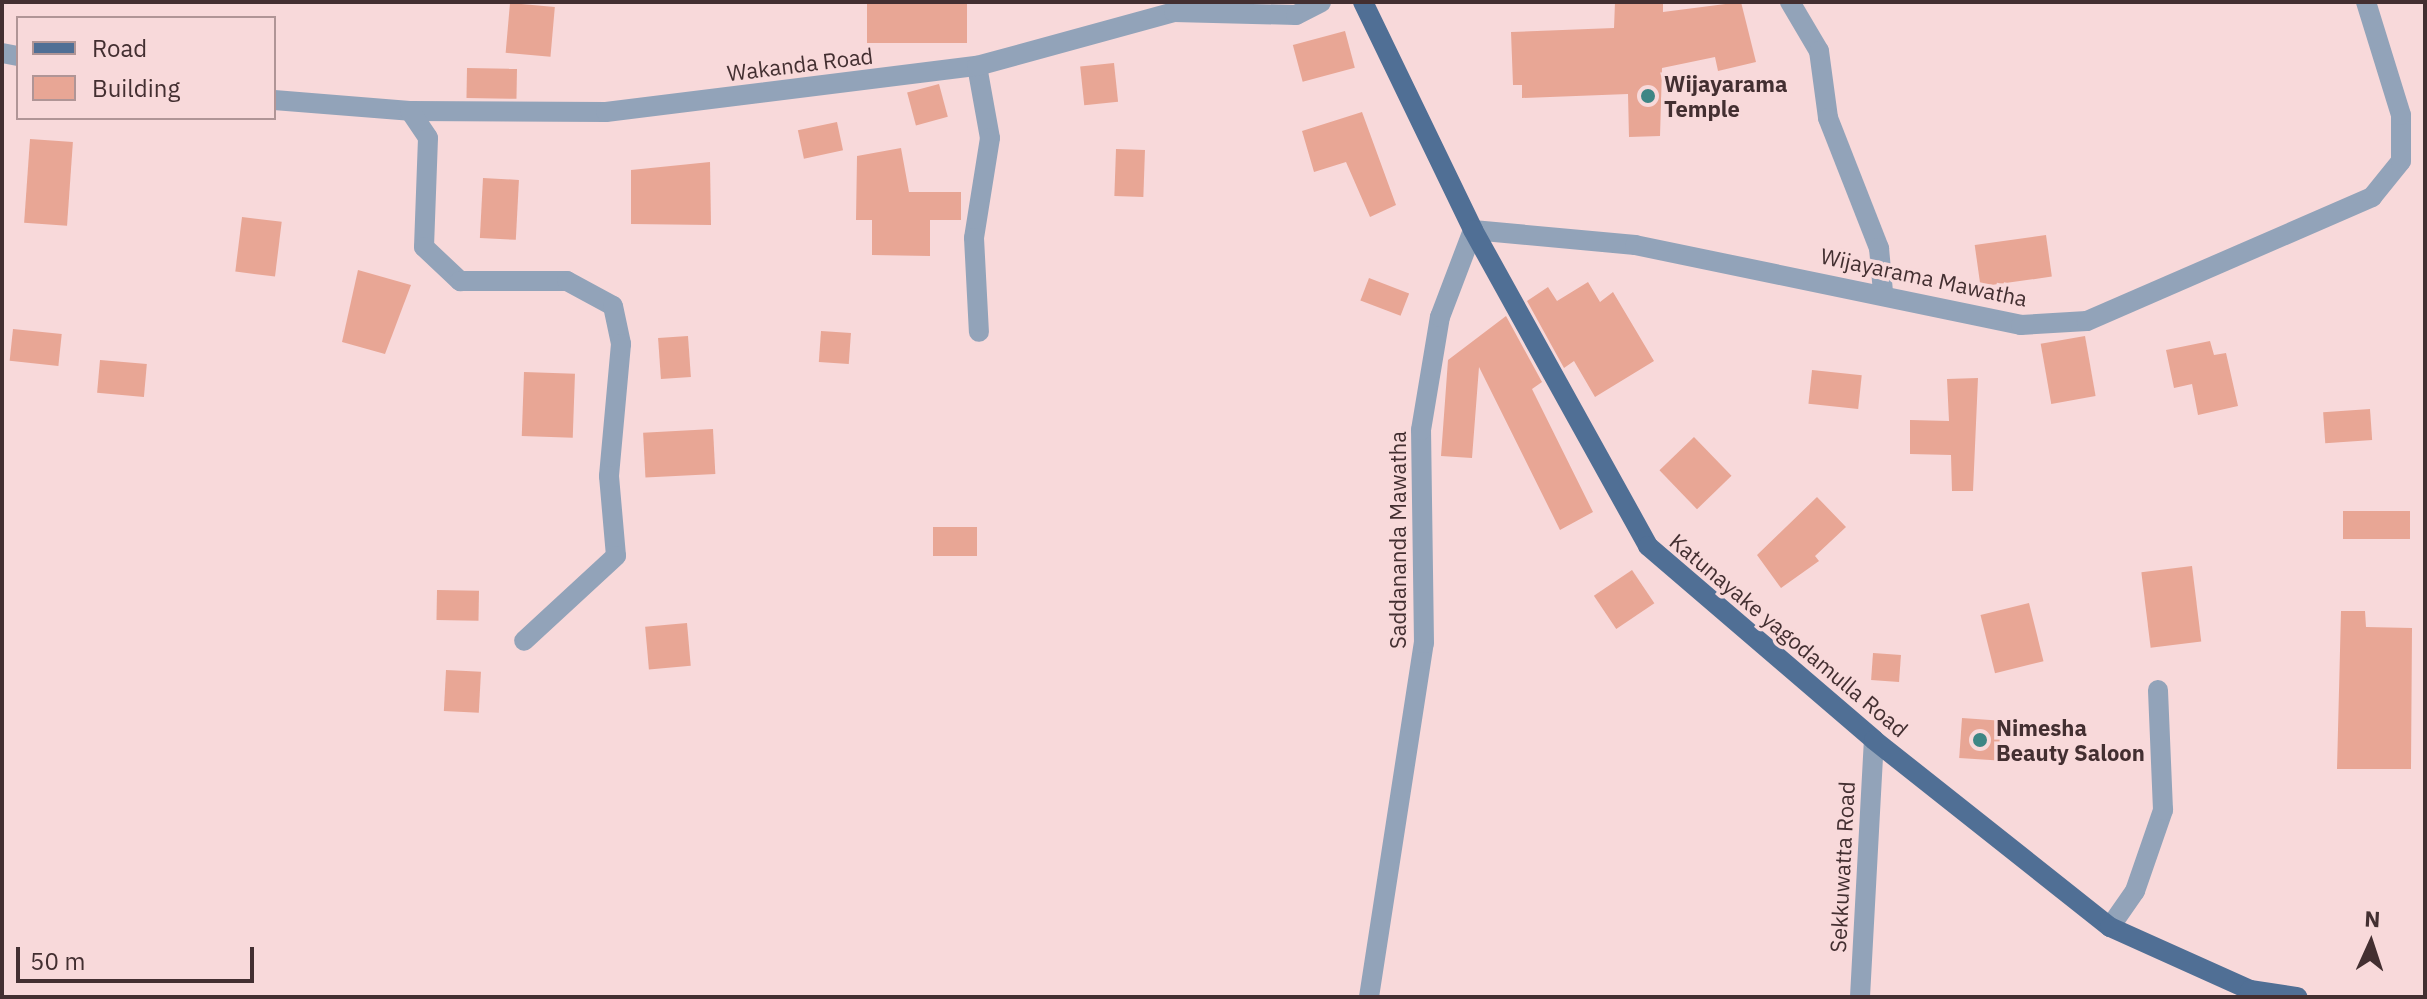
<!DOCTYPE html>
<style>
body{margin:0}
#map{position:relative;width:2427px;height:999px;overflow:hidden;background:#f8d9da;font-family:"IBM Plex Sans",sans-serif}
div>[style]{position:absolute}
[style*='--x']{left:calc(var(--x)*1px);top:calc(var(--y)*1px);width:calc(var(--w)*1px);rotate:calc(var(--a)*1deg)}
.building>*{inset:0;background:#e8a695;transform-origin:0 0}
.minor>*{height:20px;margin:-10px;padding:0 10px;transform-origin:10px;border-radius:10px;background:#92a3b9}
.major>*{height:20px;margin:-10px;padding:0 10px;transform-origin:10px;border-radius:10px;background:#506f95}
.dots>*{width:22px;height:22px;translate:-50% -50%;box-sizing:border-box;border:4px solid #f8d9da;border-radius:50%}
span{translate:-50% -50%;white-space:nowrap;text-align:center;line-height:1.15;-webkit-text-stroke:7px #f8d9da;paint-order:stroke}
.street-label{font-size:22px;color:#432f31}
.poi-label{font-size:22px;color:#432f31;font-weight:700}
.left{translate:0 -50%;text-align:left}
.frame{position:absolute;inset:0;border:4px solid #432f31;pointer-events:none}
.legend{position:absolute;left:16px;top:16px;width:260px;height:104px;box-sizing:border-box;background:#f8d9da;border:2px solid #b09596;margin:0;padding:10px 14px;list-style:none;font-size:24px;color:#432f31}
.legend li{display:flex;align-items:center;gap:16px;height:40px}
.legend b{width:40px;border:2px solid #b09596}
.north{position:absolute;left:2331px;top:903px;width:80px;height:80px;-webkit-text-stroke:6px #f8d9da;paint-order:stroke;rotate:3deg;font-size:22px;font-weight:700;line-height:32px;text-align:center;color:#432f31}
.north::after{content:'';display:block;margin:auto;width:28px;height:36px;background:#432f31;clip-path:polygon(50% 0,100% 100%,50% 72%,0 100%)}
.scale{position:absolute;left:16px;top:947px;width:238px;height:36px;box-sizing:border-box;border:4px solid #432f31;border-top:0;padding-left:10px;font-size:24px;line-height:28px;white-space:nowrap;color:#432f31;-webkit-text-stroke:6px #f8d9da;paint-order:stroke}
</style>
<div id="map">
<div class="building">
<i style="left:867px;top:2px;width:100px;height:41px"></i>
<i style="clip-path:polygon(1615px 2px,1663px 2px,1663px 12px,1741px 2px,1756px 62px,1718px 71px,1715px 57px,1662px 68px,1660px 136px,1629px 137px,1628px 94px,1522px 98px,1522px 85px,1513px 85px,1511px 32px,1614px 28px)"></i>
<i style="left:510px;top:3px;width:45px;height:50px;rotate:5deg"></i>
<i style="left:1345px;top:31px;width:38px;height:54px;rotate:75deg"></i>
<i style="left:1114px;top:63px;width:39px;height:34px;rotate:84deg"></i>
<i style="left:467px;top:68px;width:50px;height:30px;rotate:1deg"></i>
<i style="left:939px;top:84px;width:34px;height:33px;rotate:75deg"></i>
<i style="clip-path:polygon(1362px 112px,1396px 205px,1370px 217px,1346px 162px,1314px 172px,1302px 131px)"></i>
<i style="left:837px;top:122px;width:29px;height:40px;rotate:78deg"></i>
<i style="left:30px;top:139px;width:43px;height:84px;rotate:4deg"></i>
<i style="clip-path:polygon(901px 148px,909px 192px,961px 192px,961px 220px,930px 220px,930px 256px,872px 255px,872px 220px,856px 220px,857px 156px)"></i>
<i style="left:1116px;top:149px;width:29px;height:47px;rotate:2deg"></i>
<i style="clip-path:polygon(710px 162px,711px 225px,631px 224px,631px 170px)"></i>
<i style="left:483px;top:178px;width:36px;height:60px;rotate:3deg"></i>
<i style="left:242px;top:217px;width:40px;height:55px;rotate:7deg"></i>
<i style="left:2046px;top:235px;width:42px;height:72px;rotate:82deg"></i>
<i style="clip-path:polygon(358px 270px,411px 285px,385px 354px,342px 342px)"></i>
<i style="left:1369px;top:278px;width:43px;height:24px;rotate:21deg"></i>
<i style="clip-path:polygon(1588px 282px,1600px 302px,1613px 292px,1654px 361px,1595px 397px,1574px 361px,1564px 368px,1527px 301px,1548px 287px,1557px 301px)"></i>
<i style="clip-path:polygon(1506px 316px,1542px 382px,1532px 389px,1593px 512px,1560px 530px,1479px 367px,1472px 458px,1441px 456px,1448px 360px)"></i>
<i style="left:13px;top:329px;width:49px;height:32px;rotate:6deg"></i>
<i style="left:821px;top:331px;width:30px;height:31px;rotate:4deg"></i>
<i style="left:688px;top:336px;width:41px;height:30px;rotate:86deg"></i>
<i style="left:2085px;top:336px;width:61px;height:45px;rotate:80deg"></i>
<i style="clip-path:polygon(2210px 341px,2214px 355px,2226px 353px,2238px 406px,2198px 415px,2192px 384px,2174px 388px,2166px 350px)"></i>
<i style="left:100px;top:360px;width:47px;height:33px;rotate:5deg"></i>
<i style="left:1812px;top:370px;width:50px;height:34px;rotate:6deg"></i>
<i style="left:524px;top:372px;width:51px;height:64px;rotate:2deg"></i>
<i style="clip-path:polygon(1978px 378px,1973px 491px,1952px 491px,1951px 455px,1910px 454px,1910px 420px,1949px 421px,1947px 379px)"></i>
<i style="left:2370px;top:409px;width:31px;height:47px;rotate:86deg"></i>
<i style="left:713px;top:429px;width:45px;height:70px;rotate:87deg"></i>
<i style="left:1694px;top:437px;width:54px;height:48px;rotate:46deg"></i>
<i style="clip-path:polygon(1817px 497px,1846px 527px,1815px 556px,1819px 561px,1781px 588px,1757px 555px)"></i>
<i style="left:2343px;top:511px;width:67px;height:28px"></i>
<i style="left:933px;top:527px;width:44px;height:29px"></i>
<i style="left:2192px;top:566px;width:76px;height:51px;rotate:83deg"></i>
<i style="left:1632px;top:570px;width:40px;height:46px;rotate:56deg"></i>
<i style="left:437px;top:590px;width:42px;height:30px;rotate:1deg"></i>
<i style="left:2029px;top:603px;width:60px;height:50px;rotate:76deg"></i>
<i style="clip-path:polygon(2341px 611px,2365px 611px,2366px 627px,2412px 628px,2411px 769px,2337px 769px)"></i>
<i style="left:687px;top:623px;width:43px;height:42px;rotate:85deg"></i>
<i style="left:1873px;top:653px;width:28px;height:27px;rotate:4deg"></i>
<i style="left:446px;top:670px;width:35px;height:41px;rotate:3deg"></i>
<i style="left:1962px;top:718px;width:39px;height:40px;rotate:4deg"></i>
</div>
<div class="minor">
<i style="--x:1790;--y:2;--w:57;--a:59.4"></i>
<i style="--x:1819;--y:51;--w:68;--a:82.3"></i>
<i style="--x:1828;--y:118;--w:140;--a:68.6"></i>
<i style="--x:1879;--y:248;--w:44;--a:84.8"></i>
<i style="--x:2;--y:53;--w:16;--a:11"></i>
<i style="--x:977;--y:66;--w:73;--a:79.8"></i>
<i style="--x:990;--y:138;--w:101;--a:99.1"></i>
<i style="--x:974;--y:238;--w:94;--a:87"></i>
<i style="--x:274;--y:100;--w:136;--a:4.6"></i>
<i style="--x:410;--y:111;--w:196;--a:0.3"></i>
<i style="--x:606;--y:112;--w:374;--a:-7.1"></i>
<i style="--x:977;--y:66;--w:204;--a:-15.3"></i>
<i style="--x:1174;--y:12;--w:122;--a:1.4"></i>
<i style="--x:1296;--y:15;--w:28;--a:-27"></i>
<i style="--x:410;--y:111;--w:32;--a:56"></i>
<i style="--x:428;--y:138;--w:109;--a:92.1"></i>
<i style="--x:424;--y:247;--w:50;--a:43.4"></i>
<i style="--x:460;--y:281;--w:107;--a:0"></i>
<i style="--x:567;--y:281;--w:52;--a:28.5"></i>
<i style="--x:613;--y:306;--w:39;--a:78"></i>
<i style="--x:621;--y:344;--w:133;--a:95.2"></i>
<i style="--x:609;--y:476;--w:80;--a:85"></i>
<i style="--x:616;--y:556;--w:125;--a:137.3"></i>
<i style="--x:2110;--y:927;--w:44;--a:-55.2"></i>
<i style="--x:2135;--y:891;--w:86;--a:-70.9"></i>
<i style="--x:2163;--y:810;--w:120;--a:-92.4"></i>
<i style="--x:1369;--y:997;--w:358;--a:-81.2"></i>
<i style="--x:1424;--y:643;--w:213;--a:-90.8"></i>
<i style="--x:1421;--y:430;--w:115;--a:-80.5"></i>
<i style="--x:1440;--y:317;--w:93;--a:-69.2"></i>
<i style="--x:1473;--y:230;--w:163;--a:5.3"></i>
<i style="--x:1635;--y:245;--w:394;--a:11.7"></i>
<i style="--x:2021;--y:325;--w:66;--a:-3.5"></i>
<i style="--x:2087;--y:321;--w:311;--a:-23.5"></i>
<i style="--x:2372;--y:197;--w:46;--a:-51.1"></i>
<i style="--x:2401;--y:161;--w:46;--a:-90"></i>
<i style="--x:2401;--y:115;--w:118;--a:-107.2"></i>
<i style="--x:1860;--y:997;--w:257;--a:-86.9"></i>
</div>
<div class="major">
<i style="--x:1363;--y:2;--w:253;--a:64.2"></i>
<i style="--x:1473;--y:230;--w:361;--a:61"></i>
<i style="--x:1648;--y:546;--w:298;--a:40.6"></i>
<i style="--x:1874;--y:740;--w:301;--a:38.4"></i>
<i style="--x:2110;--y:927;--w:154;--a:24.2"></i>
<i style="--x:2250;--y:990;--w:48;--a:8.5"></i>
</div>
<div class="dots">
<i style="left:1648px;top:96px;background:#3e8685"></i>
<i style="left:1980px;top:740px;background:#3e8685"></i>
</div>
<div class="street-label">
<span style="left:800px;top:64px;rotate:-7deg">Wakanda Road</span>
<span style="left:1924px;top:277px;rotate:12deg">Wijayarama Mawatha</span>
<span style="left:1398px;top:540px;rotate:-90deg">Saddananda Mawatha</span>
<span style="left:1789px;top:635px;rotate:40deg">Katunayake yagodamulla Road</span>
<span style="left:1842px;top:867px;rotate:-87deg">Sekkuwatta Road</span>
</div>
<div class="poi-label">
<span class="left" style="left:1664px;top:96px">Wijayarama<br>Temple</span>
<span class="left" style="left:1996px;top:740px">Nimesha<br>Beauty Saloon</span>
</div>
<div class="frame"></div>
<ul class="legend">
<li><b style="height:10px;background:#506f95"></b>Road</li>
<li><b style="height:22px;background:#e8a695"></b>Building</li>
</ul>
<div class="north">N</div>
<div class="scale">50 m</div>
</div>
